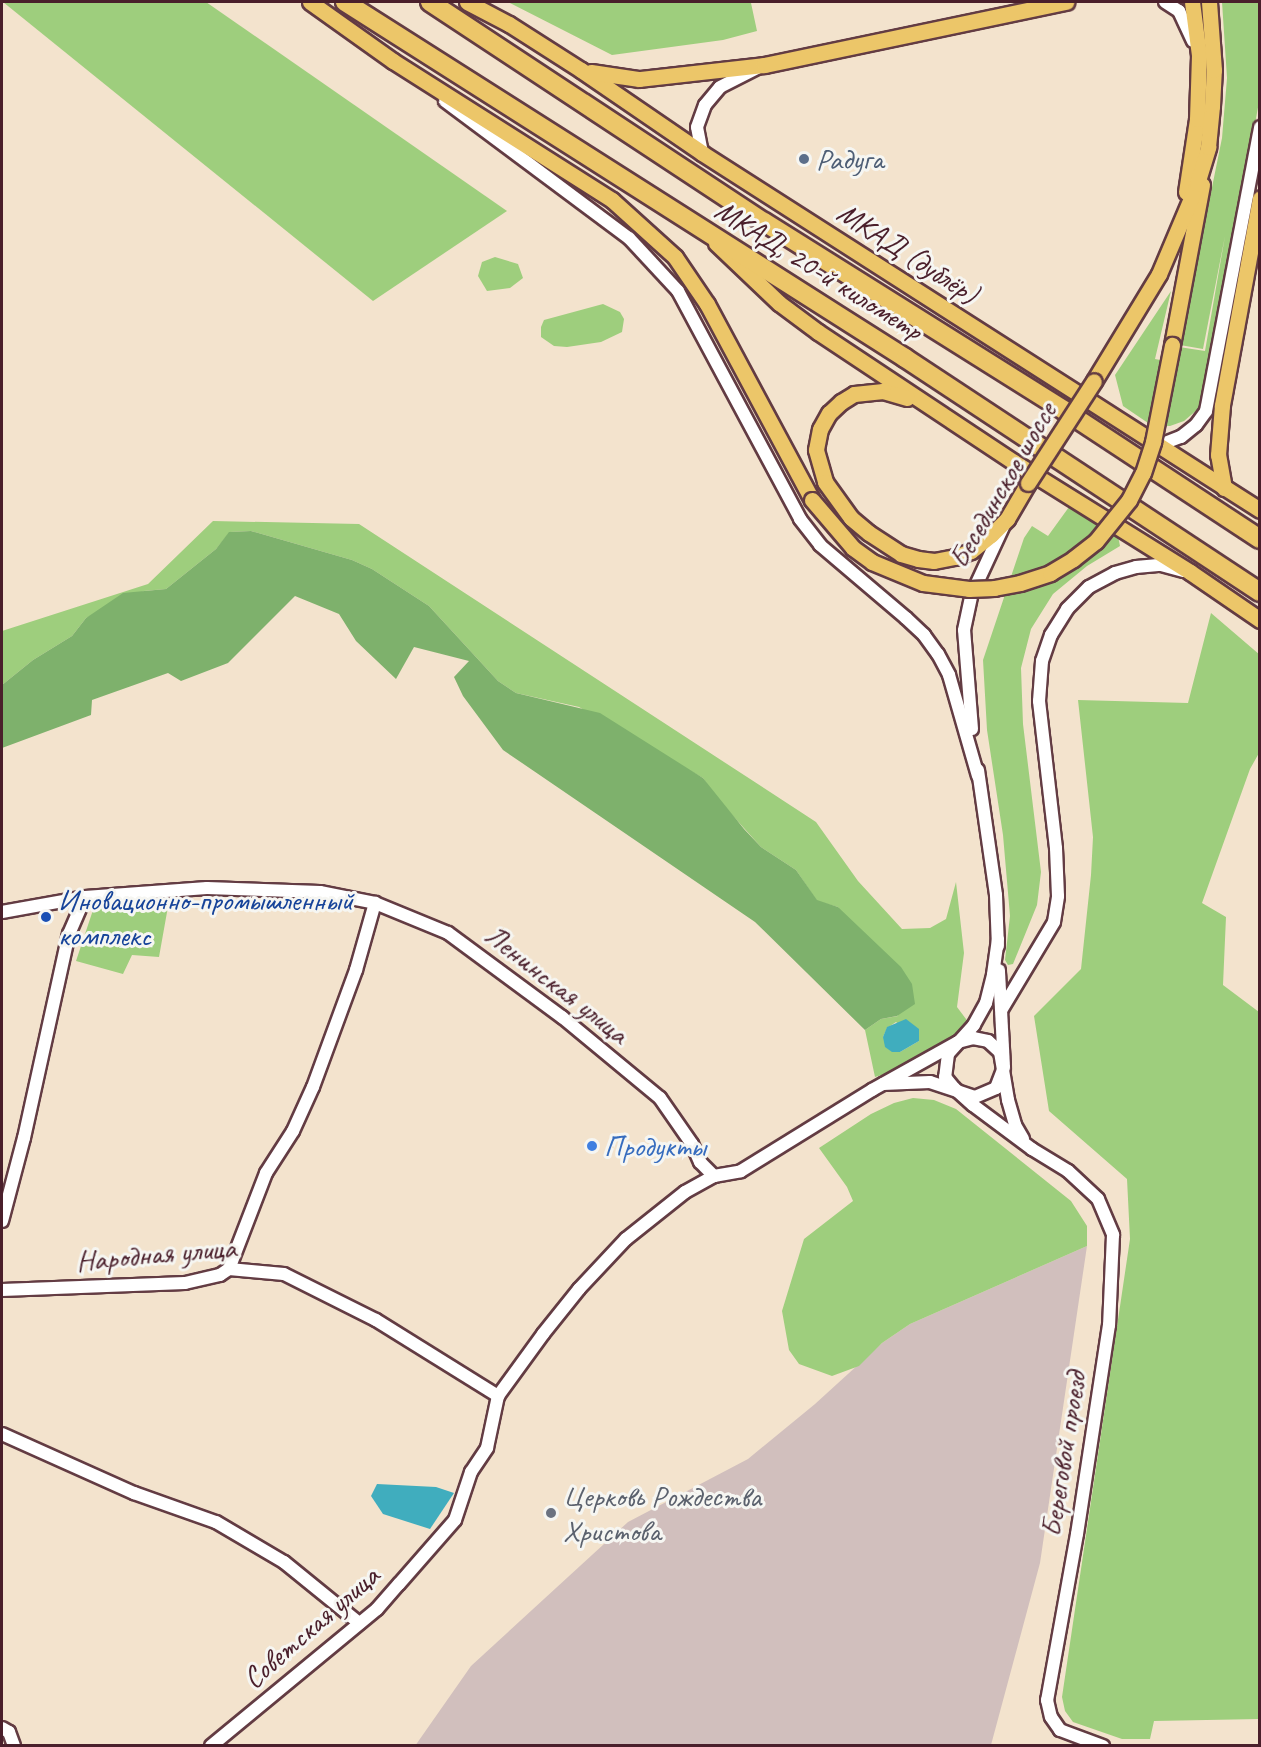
<!DOCTYPE html>
<meta charset="utf-8">
<style>
body{margin:0}
#map{position:relative;width:1261px;height:1747px;overflow:hidden;background:#f3e3cd;font-family:Caveat,sans-serif}
div>[style]{position:absolute}
[style*='--x']{left:calc(var(--x)*1px);top:calc(var(--y)*1px);width:calc(var(--w)*1px);rotate:calc(var(--a)*1deg)}
.industrial>*{inset:0;background:#d1bfbd}
.green>*{inset:0;background:#9ece7d}
.forest>*{inset:0;background:#7eb16c}
.water>*{inset:0;background:#40adbe}
.roads{filter:drop-shadow(2px 0 #633c43) drop-shadow(-2px 0 #633c43) drop-shadow(0 2px #633c43) drop-shadow(0 -2px #633c43)}
.minor>*{height:12px;margin:-6px;padding:0 6px;transform-origin:6px;border-radius:6px;background:#fff}
.major>*{height:15px;margin:-7.5px;padding:0 7.5px;transform-origin:7.5px;border-radius:7.5px;background:#ecc669}
.highway>*{height:18px;margin:-9px;padding:0 9px;transform-origin:9px;border-radius:9px;background:#ecc669}
.bridges{filter:drop-shadow(2px 0 #633c43) drop-shadow(-2px 0 #633c43) drop-shadow(0 2px #633c43) drop-shadow(0 -2px #633c43)}
.major-bridge>*{height:15px;margin:-7.5px;padding:0 7.5px;transform-origin:7.5px;border-radius:7.5px;background:#ecc669}
.dots>*{width:16px;height:16px;translate:-50% -50%;box-sizing:border-box;border:3px solid #f6f6f2;border-radius:50%}
span{translate:-50% -50%;white-space:nowrap;text-align:center;line-height:1.15;-webkit-text-stroke:6px #f6f6f2;paint-order:stroke}
.service-label{font-size:30px;color:#4e5e75}
.left{translate:0 -50%;text-align:left}
.street-label{font-size:30px;color:#4a1f2b}
.transit-label{font-size:30px;color:#164399}
.shop-label{font-size:30px;color:#366cbe}
.worship-label{font-size:30px;color:#5b616d}
.frame{position:absolute;inset:0;border:3px solid #4a1f2b;pointer-events:none}
</style>
<div id="map">
<div class="industrial">
<i style="clip-path:polygon(1087px 1246px,1040px 1563px,991px 1745px,415px 1746px,471px 1666px,628px 1522px,748px 1459px,815px 1404px,882px 1343px,910px 1324px)"></i>
</div>
<div class="green">
<i style="clip-path:polygon(3px 2px,206px 2px,507px 211px,373px 301px)"></i>
<i style="clip-path:polygon(508px 2px,754px 2px,751px 3px,757px 31px,723px 40px,612px 55px)"></i>
<i style="clip-path:polygon(1222px 2px,1259px 2px,1259px 102px,1206px 390px,1198px 409px,1184px 421px,1170px 426px,1151px 425px,1123px 406px,1115px 375px,1171px 291px,1155px 359px,1176px 363px,1179px 347px,1205px 351px,1225px 236px,1203px 349px,1180px 345px,1222px 138px,1227px 78px)"></i>
<i style="clip-path:polygon(495px 257px,518px 264px,523px 278px,510px 288px,487px 291px,478px 276px,482px 262px)"></i>
<i style="clip-path:polygon(603px 304px,620px 312px,624px 319px,622px 332px,601px 342px,567px 347px,554px 346px,541px 337px,541px 327px,544px 320px)"></i>
<i style="clip-path:polygon(1056px 491px,1118px 536px,1120px 546px,1087px 566px,1053px 594px,1031px 629px,1021px 668px,1023px 724px,1041px 872px,1037px 905px,1013px 964px,1008px 965px,1005px 960px,1010px 916px,1003px 835px,987px 730px,983px 660px,1024px 538px,1032px 526px,1048px 536px,1069px 507px,1056px 496px)"></i>
<i style="clip-path:polygon(evenodd,213px 521px,359px 524px,816px 822px,858px 881px,902px 929px,930px 928px,946px 919px,956px 882px,964px 953px,957px 1007px,969px 1023px,950px 1042px,908px 1067px,875px 1077px,865px 1030px,881px 1019px,898px 1016px,838px 907px,817px 901px,796px 870px,761px 847px,715px 796px,703px 778px,579px 707px,516px 693px,498px 681px,429px 606px,372px 569px,352px 560px,251px 531px,230px 532px,216px 549px,166px 589px,144px 591px,86px 618px,72px 636px,33px 660px,2px 685px,2px 631px,148px 584px,213px 521px,896px 1022px,919px 1041px,900px 1052px,883px 1037px,887px 1028px,896px 1022px)"></i>
<i style="clip-path:polygon(1211px 613px,1260px 655px,1259px 753px,1250px 769px,1202px 903px,1226px 917px,1223px 985px,1259px 1012px,1259px 1719px,1154px 1721px,1150px 1739px,1122px 1739px,1073px 1722px,1065px 1711px,1062px 1697px,1130px 1239px,1127px 1179px,1049px 1111px,1034px 1016px,1081px 969px,1091px 875px,1093px 837px,1078px 700px,1188px 703px)"></i>
<i style="clip-path:polygon(169px 901px,159px 957px,132px 955px,123px 974px,76px 961px,95px 904px)"></i>
<i style="clip-path:polygon(913px 1098px,934px 1100px,956px 1109px,1071px 1201px,1087px 1226px,1087px 1246px,910px 1324px,882px 1343px,859px 1366px,832px 1376px,799px 1364px,789px 1350px,782px 1311px,804px 1239px,853px 1201px,847px 1187px,819px 1148px,871px 1114px,894px 1103px)"></i>
</div>
<div class="forest">
<i style="clip-path:polygon(251px 531px,352px 560px,372px 569px,429px 606px,498px 681px,516px 693px,600px 713px,703px 778px,744px 829px,761px 847px,796px 870px,817px 900px,838px 907px,901px 967px,912px 984px,915px 1004px,897px 1016px,881px 1019px,865px 1030px,755px 922px,503px 750px,463px 696px,454px 677px,469px 661px,414px 647px,396px 679px,356px 641px,339px 614px,295px 596px,228px 663px,181px 681px,168px 673px,92px 700px,91px 715px,2px 748px,2px 685px,33px 660px,72px 636px,86px 618px,123px 593px,166px 589px,216px 549px,229px 532px)"></i>
</div>
<div class="water">
<i style="clip-path:polygon(906px 1019px,919px 1029px,919px 1041px,900px 1052px,892px 1052px,885px 1047px,883px 1037px,887px 1027px)"></i>
<i style="clip-path:polygon(377px 1484px,436px 1487px,454px 1493px,430px 1529px,383px 1514px,371px 1496px)"></i>
</div>
<div class="roads">
<div class="minor">
<i style="--x:1165;--y:2;--w:17;--a:33"></i>
<i style="--x:1179;--y:11;--w:33;--a:65"></i>
<i style="--x:445;--y:101;--w:229;--a:36.7"></i>
<i style="--x:629;--y:238;--w:72;--a:47.2"></i>
<i style="--x:678;--y:291;--w:259;--a:61.8"></i>
<i style="--x:800;--y:519;--w:33;--a:52"></i>
<i style="--x:820;--y:545;--w:113;--a:40.3"></i>
<i style="--x:906;--y:618;--w:25;--a:43"></i>
<i style="--x:924;--y:635;--w:24;--a:54"></i>
<i style="--x:938;--y:654;--w:24;--a:62"></i>
<i style="--x:949;--y:675;--w:105;--a:74"></i>
<i style="--x:702;--y:153;--w:26;--a:-101"></i>
<i style="--x:697;--y:127;--w:23;--a:-70"></i>
<i style="--x:705;--y:105;--w:23;--a:-50"></i>
<i style="--x:720;--y:87;--w:42;--a:-27.2"></i>
<i style="--x:1157;--y:446;--w:26;--a:-21"></i>
<i style="--x:1181;--y:437;--w:19;--a:-39"></i>
<i style="--x:1196;--y:425;--w:17;--a:-54"></i>
<i style="--x:1206;--y:411;--w:289;--a:-79.2"></i>
<i style="--x:972;--y:729;--w:99;--a:-94.6"></i>
<i style="--x:964;--y:630;--w:35;--a:-78"></i>
<i style="--x:971;--y:596;--w:76;--a:-65.1"></i>
<i style="--x:978;--y:770;--w:126;--a:81.8"></i>
<i style="--x:996;--y:895;--w:51;--a:87.8"></i>
<i style="--x:2;--y:912;--w:84;--a:-10.2"></i>
<i style="--x:85;--y:897;--w:122;--a:-4.2"></i>
<i style="--x:207;--y:888;--w:113;--a:2"></i>
<i style="--x:320;--y:892;--w:56;--a:11.3"></i>
<i style="--x:375;--y:903;--w:79;--a:22.3"></i>
<i style="--x:448;--y:933;--w:142;--a:36.4"></i>
<i style="--x:562;--y:1017;--w:127;--a:39.6"></i>
<i style="--x:660;--y:1098;--w:56;--a:55.2"></i>
<i style="--x:692;--y:1144;--w:20;--a:66"></i>
<i style="--x:700;--y:1162;--w:20;--a:45"></i>
<i style="--x:998;--y:939;--w:36;--a:98"></i>
<i style="--x:993;--y:975;--w:29;--a:104"></i>
<i style="--x:986;--y:1003;--w:25;--a:119"></i>
<i style="--x:974;--y:1025;--w:39;--a:132"></i>
<i style="--x:948;--y:1054;--w:23;--a:97"></i>
<i style="--x:945;--y:1077;--w:14;--a:51"></i>
<i style="--x:954;--y:1088;--w:25;--a:42"></i>
<i style="--x:973;--y:1105;--w:74;--a:36.7"></i>
<i style="--x:1032;--y:1149;--w:42;--a:31.4"></i>
<i style="--x:1068;--y:1171;--w:41;--a:43"></i>
<i style="--x:1098;--y:1199;--w:39;--a:67"></i>
<i style="--x:1113;--y:1235;--w:90;--a:92.5"></i>
<i style="--x:1109;--y:1325;--w:211;--a:98.7"></i>
<i style="--x:1077;--y:1534;--w:169;--a:100.2"></i>
<i style="--x:1047;--y:1700;--w:17;--a:77"></i>
<i style="--x:1051;--y:1717;--w:16;--a:55"></i>
<i style="--x:1060;--y:1730;--w:46;--a:20.4"></i>
<i style="--x:1002;--y:1009;--w:101;--a:-59.1"></i>
<i style="--x:1054;--y:922;--w:26;--a:-81"></i>
<i style="--x:1058;--y:896;--w:48;--a:-92.4"></i>
<i style="--x:1056;--y:848;--w:148;--a:-96.6"></i>
<i style="--x:1039;--y:701;--w:40;--a:-85.7"></i>
<i style="--x:1042;--y:661;--w:28;--a:-71"></i>
<i style="--x:1051;--y:635;--w:31;--a:-58"></i>
<i style="--x:1067;--y:609;--w:31;--a:-45"></i>
<i style="--x:1089;--y:587;--w:30;--a:-28"></i>
<i style="--x:1115;--y:573;--w:22;--a:-16"></i>
<i style="--x:1136;--y:567;--w:25;--a:-5"></i>
<i style="--x:1161;--y:565;--w:23;--a:15"></i>
<i style="--x:883;--y:1084;--w:47;--a:-2.4"></i>
<i style="--x:930;--y:1082;--w:47;--a:18.4"></i>
<i style="--x:975;--y:1097;--w:23;--a:-23"></i>
<i style="--x:996;--y:1088;--w:22;--a:-69"></i>
<i style="--x:1004;--y:1067;--w:97;--a:-93"></i>
<i style="--x:714;--y:1176;--w:27;--a:-10"></i>
<i style="--x:741;--y:1171;--w:154;--a:-31.7"></i>
<i style="--x:872;--y:1090;--w:98;--a:-29.2"></i>
<i style="--x:958;--y:1042;--w:16;--a:-15"></i>
<i style="--x:973;--y:1038;--w:15;--a:11"></i>
<i style="--x:988;--y:1041;--w:16;--a:43"></i>
<i style="--x:1000;--y:1052;--w:49;--a:80.5"></i>
<i style="--x:1008;--y:1100;--w:26;--a:74"></i>
<i style="--x:1015;--y:1125;--w:16;--a:60"></i>
<i style="--x:2;--y:1221;--w:86;--a:-75.2"></i>
<i style="--x:24;--y:1138;--w:209;--a:-77.6"></i>
<i style="--x:69;--y:934;--w:40;--a:-66.6"></i>
<i style="--x:229;--y:1269;--w:103;--a:-68.9"></i>
<i style="--x:266;--y:1173;--w:50;--a:-57.3"></i>
<i style="--x:293;--y:1131;--w:48;--a:-65.6"></i>
<i style="--x:313;--y:1087;--w:125;--a:-69.8"></i>
<i style="--x:356;--y:970;--w:70;--a:-74.2"></i>
<i style="--x:2;--y:1290;--w:183;--a:-2.2"></i>
<i style="--x:185;--y:1283;--w:36;--a:-13"></i>
<i style="--x:220;--y:1275;--w:11;--a:-34"></i>
<i style="--x:229;--y:1269;--w:55;--a:5.2"></i>
<i style="--x:284;--y:1274;--w:103;--a:26.6"></i>
<i style="--x:376;--y:1320;--w:144;--a:31.9"></i>
<i style="--x:2;--y:1434;--w:145;--a:24.1"></i>
<i style="--x:134;--y:1493;--w:87;--a:19.5"></i>
<i style="--x:216;--y:1522;--w:79;--a:30.5"></i>
<i style="--x:284;--y:1562;--w:97;--a:39.1"></i>
<i style="--x:2;--y:1728;--w:8;--a:30"></i>
<i style="--x:9;--y:1732;--w:15;--a:70"></i>
<i style="--x:211;--y:1746;--w:215;--a:-39.5"></i>
<i style="--x:377;--y:1609;--w:33;--a:-49"></i>
<i style="--x:399;--y:1584;--w:85;--a:-48.8"></i>
<i style="--x:455;--y:1520;--w:51;--a:-71.6"></i>
<i style="--x:471;--y:1472;--w:29;--a:-56"></i>
<i style="--x:487;--y:1448;--w:53;--a:-78.1"></i>
<i style="--x:498;--y:1396;--w:77;--a:-54"></i>
<i style="--x:543;--y:1334;--w:58;--a:-51.3"></i>
<i style="--x:579;--y:1289;--w:69;--a:-46.8"></i>
<i style="--x:626;--y:1239;--w:75;--a:-38.5"></i>
<i style="--x:685;--y:1192;--w:33;--a:-29"></i>
</div>
<div class="major">
<i style="--x:310;--y:2;--w:102;--a:35.4"></i>
<i style="--x:393;--y:61;--w:259;--a:32.4"></i>
<i style="--x:612;--y:200;--w:85;--a:42.1"></i>
<i style="--x:675;--y:257;--w:57;--a:55.8"></i>
<i style="--x:707;--y:304;--w:222;--a:61.8"></i>
<i style="--x:467;--y:2;--w:47;--a:27.6"></i>
<i style="--x:509;--y:24;--w:85;--a:32.6"></i>
<i style="--x:581;--y:70;--w:147;--a:34.4"></i>
<i style="--x:702;--y:153;--w:662;--a:32.61"></i>
<i style="--x:591;--y:72;--w:49;--a:8.3"></i>
<i style="--x:639;--y:79;--w:126;--a:-6.4"></i>
<i style="--x:764;--y:65;--w:309;--a:-11.8"></i>
<i style="--x:1186;--y:192;--w:74;--a:-81.4"></i>
<i style="--x:1197;--y:119;--w:64;--a:-88.2"></i>
<i style="--x:1199;--y:55;--w:53;--a:-97.5"></i>
<i style="--x:716;--y:243;--w:87;--a:43.6"></i>
<i style="--x:779;--y:303;--w:49;--a:36.6"></i>
<i style="--x:818;--y:332;--w:235;--a:33.6"></i>
<i style="--x:1014;--y:462;--w:208;--a:32"></i>
<i style="--x:1190;--y:572;--w:85;--a:34.4"></i>
<i style="--x:1172;--y:345;--w:163;--a:-79.4"></i>
<i style="--x:1094;--y:381;--w:125;--a:-58.7"></i>
<i style="--x:1159;--y:274;--w:98;--a:-67.1"></i>
<i style="--x:1197;--y:184;--w:39;--a:-73"></i>
<i style="--x:1208;--y:147;--w:41;--a:-84.4"></i>
<i style="--x:1212;--y:106;--w:36;--a:-87"></i>
<i style="--x:1214;--y:70;--w:68;--a:-94.2"></i>
<i style="--x:907;--y:398;--w:25;--a:-164"></i>
<i style="--x:883;--y:391;--w:29;--a:174"></i>
<i style="--x:854;--y:394;--w:15;--a:148"></i>
<i style="--x:841;--y:402;--w:16;--a:137"></i>
<i style="--x:829;--y:413;--w:18;--a:119"></i>
<i style="--x:820;--y:429;--w:21;--a:101"></i>
<i style="--x:816;--y:450;--w:33;--a:74"></i>
<i style="--x:825;--y:482;--w:44;--a:54.2"></i>
<i style="--x:851;--y:518;--w:23;--a:40"></i>
<i style="--x:869;--y:533;--w:38;--a:33"></i>
<i style="--x:901;--y:554;--w:18;--a:16"></i>
<i style="--x:918;--y:559;--w:16;--a:7"></i>
<i style="--x:934;--y:561;--w:21;--a:-11"></i>
<i style="--x:955;--y:557;--w:17;--a:-21"></i>
<i style="--x:971;--y:551;--w:26;--a:-39"></i>
<i style="--x:991;--y:535;--w:23;--a:-45"></i>
<i style="--x:1007;--y:519;--w:42;--a:-59.7"></i>
<i style="--x:1224;--y:488;--w:34;--a:-100"></i>
<i style="--x:1218;--y:455;--w:50;--a:-85.4"></i>
<i style="--x:1222;--y:405;--w:210;--a:-79.6"></i>
</div>
<div class="highway">
<i style="--x:345;--y:2;--w:664;--a:32.44"></i>
<i style="--x:905;--y:358;--w:425;--a:33.4"></i>
<i style="--x:430;--y:2;--w:400;--a:33.4"></i>
<i style="--x:764;--y:222;--w:355;--a:32.1"></i>
<i style="--x:1065;--y:411;--w:233;--a:33.3"></i>
</div>
</div>
<div class="bridges">
<div class="major-bridge">
<i style="--x:1028;--y:483;--w:121;--a:-57.1"></i>
<i style="--x:812;--y:500;--w:63;--a:49.5"></i>
<i style="--x:853;--y:548;--w:24;--a:36"></i>
<i style="--x:872;--y:562;--w:55;--a:22.4"></i>
<i style="--x:923;--y:583;--w:46;--a:7.4"></i>
<i style="--x:969;--y:589;--w:25;--a:-2"></i>
<i style="--x:994;--y:588;--w:26;--a:-11"></i>
<i style="--x:1020;--y:583;--w:32;--a:-18"></i>
<i style="--x:1050;--y:573;--w:27;--a:-31"></i>
<i style="--x:1073;--y:559;--w:29;--a:-38"></i>
<i style="--x:1096;--y:541;--w:53;--a:-51.2"></i>
<i style="--x:1129;--y:500;--w:30;--a:-63"></i>
<i style="--x:1143;--y:473;--w:33;--a:-72"></i>
<i style="--x:1153;--y:442;--w:99;--a:-78.9"></i>
</div>
</div>
<div class="dots">
<i style="left:804px;top:159px;background:#5c6f8a"></i>
<i style="left:46px;top:917px;background:#1a4fb4"></i>
<i style="left:592px;top:1146px;background:#3f7fe0"></i>
<i style="left:551px;top:1513px;background:#6b7280"></i>
</div>
<div class="service-label">
<span class="left" style="left:816px;top:159px">Радуга</span>
</div>
<div class="street-label">
<span style="left:908px;top:253px;rotate:33deg">МКАД (дублёр)</span>
<span style="left:819px;top:270px;rotate:32deg">МКАД, 20-й километр</span>
<span style="left:1002px;top:485px;rotate:-60deg">Бесединское шоссе</span>
<span style="left:557px;top:984px;rotate:38deg">Ленинская улица</span>
<span style="left:156px;top:1254px;rotate:-5deg">Народная улица</span>
<span style="left:1063px;top:1454px;rotate:-81deg">Береговой проезд</span>
<span style="left:311px;top:1627px;rotate:-41deg">Советская улица</span>
</div>
<div class="transit-label">
<span class="left" style="left:58px;top:917px">Иновационно-промышленный<br>комплекс</span>
</div>
<div class="shop-label">
<span class="left" style="left:604px;top:1146px">Продукты</span>
</div>
<div class="worship-label">
<span class="left" style="left:563px;top:1513px">Церковь Рождества<br>Христова</span>
</div>
<div class="frame"></div>
</div>
